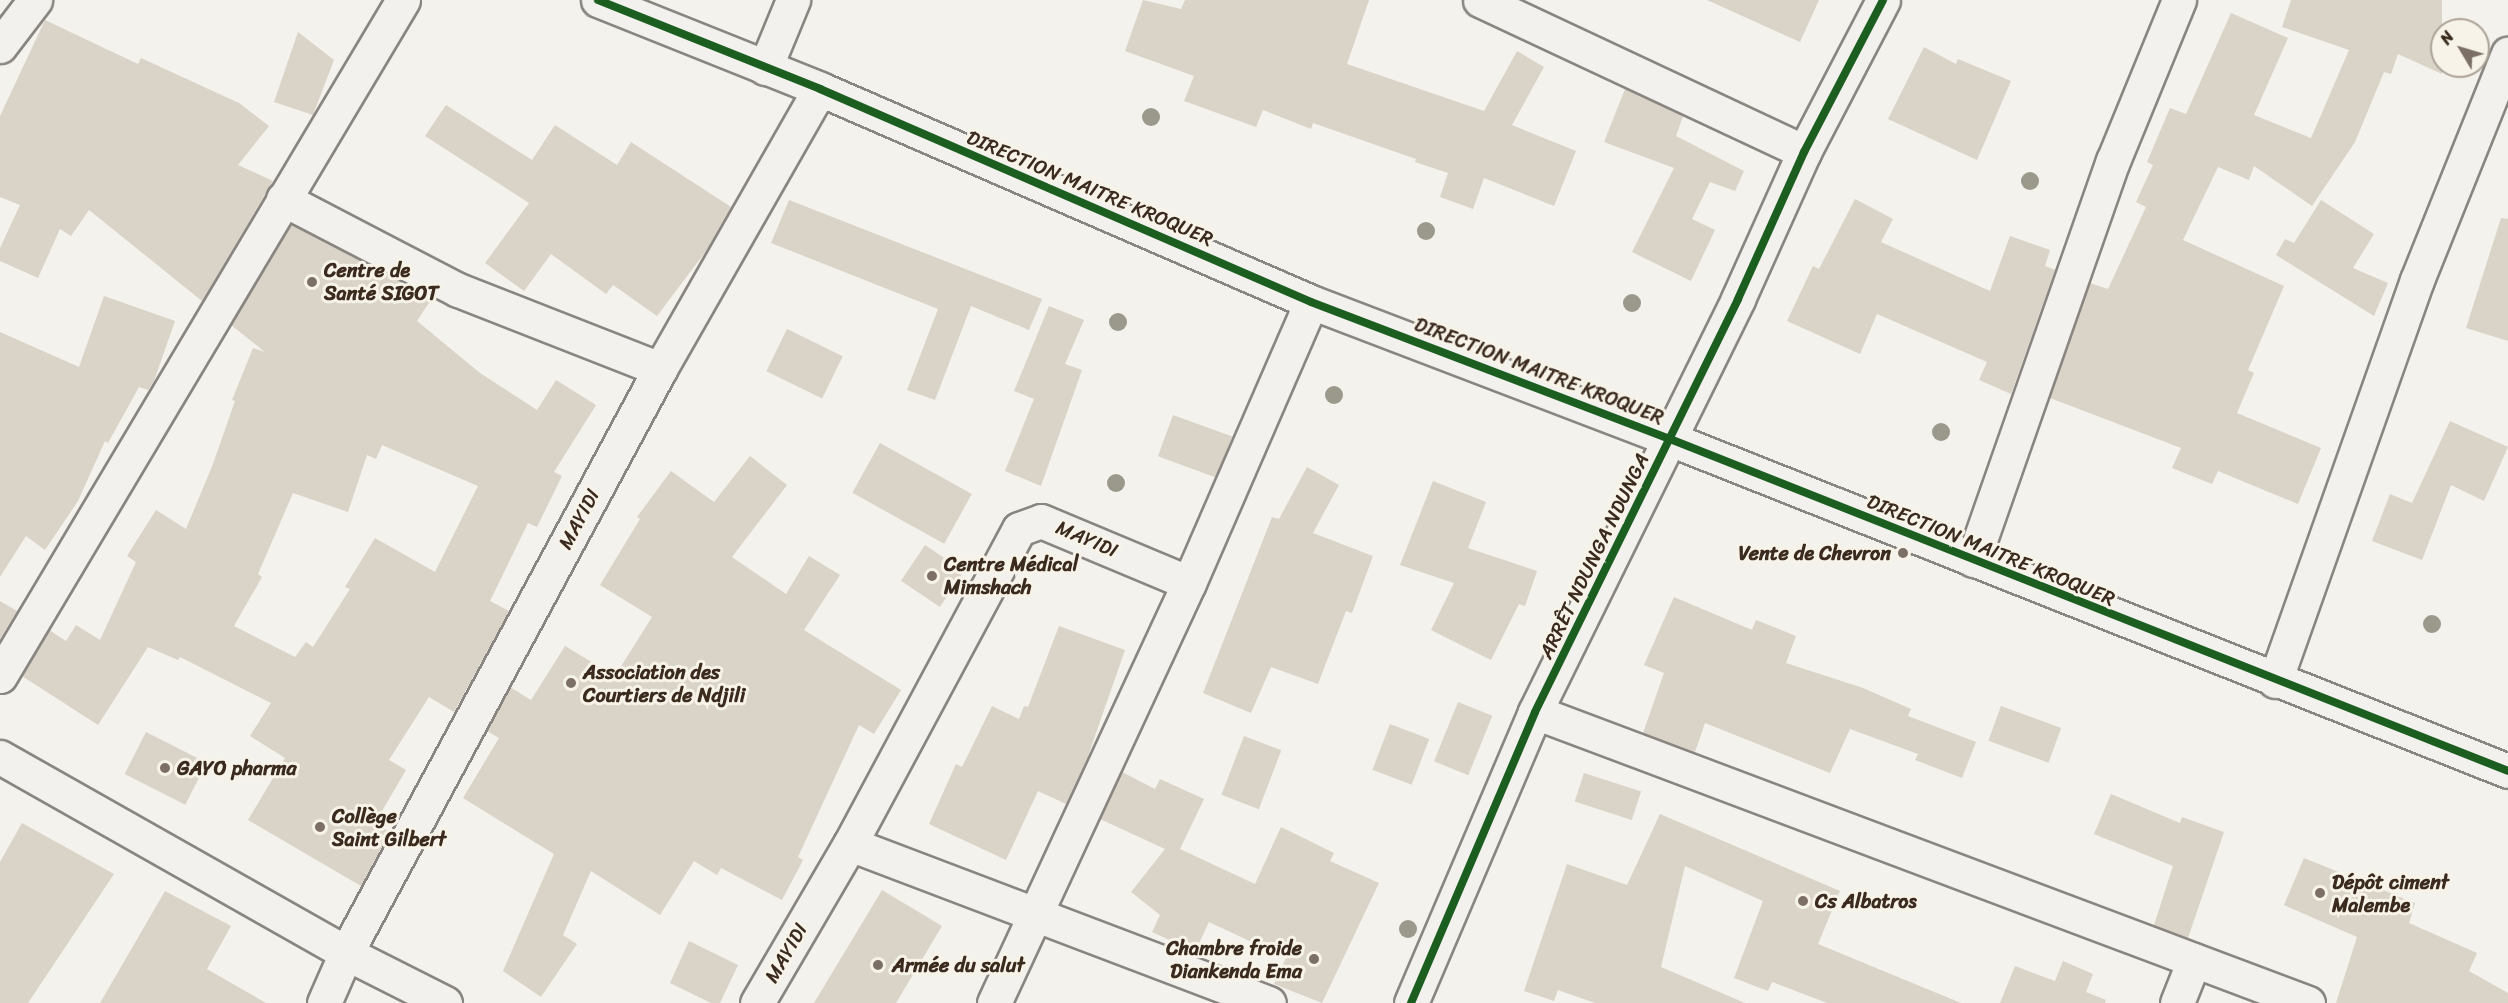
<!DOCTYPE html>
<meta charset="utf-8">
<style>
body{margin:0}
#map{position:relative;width:2508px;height:1003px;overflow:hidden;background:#f4f2ec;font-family:Sriracha,sans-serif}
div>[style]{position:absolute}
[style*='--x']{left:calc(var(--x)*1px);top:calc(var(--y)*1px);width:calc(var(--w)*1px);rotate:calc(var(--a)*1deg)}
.building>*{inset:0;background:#dad3c8;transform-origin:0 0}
.roads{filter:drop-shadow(2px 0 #898580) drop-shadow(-2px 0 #898580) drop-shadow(0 2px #898580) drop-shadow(0 -2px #898580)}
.street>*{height:33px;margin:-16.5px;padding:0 16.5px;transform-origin:16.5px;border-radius:16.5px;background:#f2f1ed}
.cycleway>*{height:8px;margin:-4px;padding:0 4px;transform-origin:4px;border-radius:4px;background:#1b5e20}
.trees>*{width:18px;height:18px;margin:-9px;border-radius:50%;background:#9a998c}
.dots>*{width:16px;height:16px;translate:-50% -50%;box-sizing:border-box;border:3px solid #f7f3e8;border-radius:50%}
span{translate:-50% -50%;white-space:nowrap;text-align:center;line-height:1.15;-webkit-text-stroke:6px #f7f3e8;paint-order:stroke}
.street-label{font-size:20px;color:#3b2a1e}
.poi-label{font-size:20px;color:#3b2a1e;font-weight:700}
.left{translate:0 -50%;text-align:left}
.right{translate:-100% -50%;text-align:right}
.north{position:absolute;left:2430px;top:18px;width:60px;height:60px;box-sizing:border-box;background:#f7f3e8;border:2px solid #aca397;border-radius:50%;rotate:308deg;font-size:16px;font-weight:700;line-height:24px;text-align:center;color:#3b2a1e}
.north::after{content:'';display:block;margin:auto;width:21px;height:27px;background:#7c7066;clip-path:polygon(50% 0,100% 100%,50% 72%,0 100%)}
</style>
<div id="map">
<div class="building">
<i style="clip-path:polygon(1143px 0,1181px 9px,1185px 0,1369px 0,1347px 64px,1484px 111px,1517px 51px,1544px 67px,1512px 125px,1576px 151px,1554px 206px,1484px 178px,1473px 209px,1440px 197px,1448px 173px,1415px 162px,1416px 159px,1313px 123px,1311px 129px,1263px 110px,1256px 127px,1184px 101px,1194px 76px,1125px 51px)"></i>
<i style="clip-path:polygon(1707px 0,1819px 0,1800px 42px)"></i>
<i style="clip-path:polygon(2291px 0,2442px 0,2442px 74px,2398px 54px,2391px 74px,2384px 72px,2355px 142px,2312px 206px,2254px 166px,2249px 180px,2218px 167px,2183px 240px,2284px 286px,2248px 370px,2254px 373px,2237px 413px,2321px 448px,2298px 504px,2218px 471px,2212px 484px,2172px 468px,2181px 448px,2050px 398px,2090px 283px,2108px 289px,2146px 207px,2136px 202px,2153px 165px,2147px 162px,2170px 108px,2186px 114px,2231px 13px,2288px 38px,2254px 115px,2311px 138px,2349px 50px,2282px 27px)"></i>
<i style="clip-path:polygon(45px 20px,138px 64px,141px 58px,239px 103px,269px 126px,238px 165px,273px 181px,202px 301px,89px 210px,71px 236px,60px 229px,38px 278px,0 261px,0 248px,20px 205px,0 197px,0 116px)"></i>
<i style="clip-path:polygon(298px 32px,334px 60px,313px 115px,274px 102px)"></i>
<i style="clip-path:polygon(1924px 47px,1956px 64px,1958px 59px,2011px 81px,1977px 160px,1888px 119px)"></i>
<i style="clip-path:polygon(1625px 89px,1683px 116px,1676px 136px,1744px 171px,1735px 191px,1710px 182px,1692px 219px,1715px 230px,1691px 281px,1632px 252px,1674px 168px,1604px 142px)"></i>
<i style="clip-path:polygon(446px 105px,532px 160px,555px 125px,617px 165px,631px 142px,731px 207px,706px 251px,657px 316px,613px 285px,606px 294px,551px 254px,524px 291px,485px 263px,529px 203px,425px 136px)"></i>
<i style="clip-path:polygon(1855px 199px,1893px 219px,1881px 242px,1990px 291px,2010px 236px,2050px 250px,2045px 266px,2055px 270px,2011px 394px,1979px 380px,1987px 362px,1877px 314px,1860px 354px,1787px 321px,1813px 266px,1819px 269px)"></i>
<i style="clip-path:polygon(789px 200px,1042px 299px,1029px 330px,971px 306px,935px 400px,907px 390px,938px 309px,771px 243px)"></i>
<i style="clip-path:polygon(2321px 200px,2374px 234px,2353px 268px,2388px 283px,2374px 316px,2276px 255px,2285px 239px,2294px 243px)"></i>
<i style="clip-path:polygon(2501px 218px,2508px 219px,2508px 341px,2466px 328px)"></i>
<i style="clip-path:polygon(evenodd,291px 224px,432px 298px,417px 321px,480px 373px,537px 410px,556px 380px,596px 405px,554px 472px,562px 476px,537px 527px,528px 523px,490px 601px,509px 611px,454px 712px,429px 697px,389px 760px,406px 770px,375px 823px,390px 832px,361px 886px,248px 820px,285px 758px,250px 736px,271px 703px,180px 657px,178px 660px,148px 647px,98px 725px,22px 676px,49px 630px,66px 641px,76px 625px,100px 640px,136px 562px,127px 556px,156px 510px,186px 529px,213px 464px,235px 401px,232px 400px,253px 348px,265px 352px,231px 325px,291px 224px,382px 445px,478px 486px,435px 572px,375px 538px,345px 587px,350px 589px,313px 647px,306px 642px,295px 657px,234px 626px,262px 577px,258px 574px,293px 493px,348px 512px,367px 455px,376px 459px,382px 445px)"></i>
<i style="clip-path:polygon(104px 296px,175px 321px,154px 381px,148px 390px,139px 387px,108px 443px,105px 441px,78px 501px,45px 550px,26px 536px,0 577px,0 332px,79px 367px)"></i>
<i style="clip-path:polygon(1049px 306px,1084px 320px,1065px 364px,1082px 370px,1041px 486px,1005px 471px,1034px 399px,1014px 391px)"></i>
<i style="left:787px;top:329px;width:62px;height:47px;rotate:26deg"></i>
<i style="left:1173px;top:415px;width:63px;height:44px;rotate:20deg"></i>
<i style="clip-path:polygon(2450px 421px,2508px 447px,2484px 501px,2451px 485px,2422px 560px,2372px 541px,2390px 494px,2412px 503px)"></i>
<i style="left:880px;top:443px;width:105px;height:57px;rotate:29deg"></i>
<i style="clip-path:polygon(750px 456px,787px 485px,732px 557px,786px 594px,809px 556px,840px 575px,804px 630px,901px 690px,874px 734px,859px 725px,798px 857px,803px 860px,782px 900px,721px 868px,717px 875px,694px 861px,660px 915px,591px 871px,563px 935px,577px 944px,541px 997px,503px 971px,554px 854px,463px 798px,499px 738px,487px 731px,510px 687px,531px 700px,565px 646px,615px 676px,652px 617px,600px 585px,640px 519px,637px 517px,671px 471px,714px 502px)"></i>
<i style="clip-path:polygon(1307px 467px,1339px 485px,1313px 533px,1373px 556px,1352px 613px,1346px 611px,1318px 684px,1271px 667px,1251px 713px,1203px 693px,1272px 517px,1279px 519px)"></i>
<i style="clip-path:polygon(1433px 481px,1486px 502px,1468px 548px,1537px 571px,1525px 606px,1519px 604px,1491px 660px,1431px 630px,1454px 583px,1400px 565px)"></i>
<i style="left:925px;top:545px;width:47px;height:43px;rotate:34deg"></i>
<i style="clip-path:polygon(1674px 597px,1752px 630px,1756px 620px,1796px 636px,1786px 663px,1863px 688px,1911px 709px,1908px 716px,1976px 742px,1962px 778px,1915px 760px,1918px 754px,1850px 729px,1830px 773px,1705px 723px,1695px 752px,1643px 733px,1664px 673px,1644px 665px)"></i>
<i style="clip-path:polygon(0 601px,17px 611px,0 639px)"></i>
<i style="clip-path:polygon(1059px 626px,1125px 650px,1088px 756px,1066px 804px,1038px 791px,1006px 860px,929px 824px,956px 764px,962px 767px,992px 706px,1019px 719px,1024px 706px,1028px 707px)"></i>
<i style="left:1458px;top:702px;width:37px;height:64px;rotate:22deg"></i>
<i style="left:2001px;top:706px;width:64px;height:37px;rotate:20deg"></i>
<i style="left:1390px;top:724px;width:42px;height:49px;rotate:21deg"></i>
<i style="left:146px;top:732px;width:68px;height:47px;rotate:27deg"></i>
<i style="left:1244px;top:736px;width:40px;height:63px;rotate:21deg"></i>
<i style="clip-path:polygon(1122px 772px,1155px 789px,1160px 779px,1204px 799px,1180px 849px,1255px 884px,1281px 827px,1334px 853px,1330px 861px,1379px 883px,1322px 1003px,1274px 984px,1286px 958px,1209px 922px,1195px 952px,1152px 932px,1160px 915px,1131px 892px,1165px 849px,1100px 819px)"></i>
<i style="left:1584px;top:773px;width:60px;height:30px;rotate:18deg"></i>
<i style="clip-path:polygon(2111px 794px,2180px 823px,2182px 817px,2224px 832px,2188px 938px,2154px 925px,2173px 866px,2094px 834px)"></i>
<i style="clip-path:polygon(1660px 814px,1840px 891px,1818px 944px,1961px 1003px,1827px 1003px,1772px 982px,1768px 991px,1734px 978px,1763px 901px,1685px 866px,1661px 967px,1745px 1003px,1595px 1003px,1558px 990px,1554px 1001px,1524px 991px,1567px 864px,1627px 885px)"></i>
<i style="clip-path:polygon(22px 823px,114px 874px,28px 1003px,0 1003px,0 862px)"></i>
<i style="clip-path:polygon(2304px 858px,2415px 903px,2409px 923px,2477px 953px,2469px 971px,2508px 993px,2508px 1003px,2336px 1003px,2357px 937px,2284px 905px)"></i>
<i style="clip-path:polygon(882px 890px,942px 926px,896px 1003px,814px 1003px)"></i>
<i style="clip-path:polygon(165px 891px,231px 926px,207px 969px,266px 1003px,100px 1003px)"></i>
<i style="clip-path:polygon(689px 941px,738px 965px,720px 1003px,711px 1003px,670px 983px)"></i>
<i style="clip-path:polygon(2063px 961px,2093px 974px,2086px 992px,2106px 1000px,2105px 1003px,2000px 1003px,2015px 966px,2055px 981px)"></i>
</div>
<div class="roads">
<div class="street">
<i style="--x:598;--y:0;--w:239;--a:21.8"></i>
<i style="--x:820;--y:89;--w:535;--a:23.45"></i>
<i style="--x:1311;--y:302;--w:384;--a:20.9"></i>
<i style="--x:1670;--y:439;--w:901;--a:21.61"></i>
<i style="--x:1480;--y:0;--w:358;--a:25.1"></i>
<i style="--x:0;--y:46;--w:58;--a:-52.7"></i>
<i style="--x:765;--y:68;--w:74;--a:-67.6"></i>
<i style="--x:283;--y:199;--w:197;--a:27.5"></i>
<i style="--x:458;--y:290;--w:217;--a:21.4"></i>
<i style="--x:1973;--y:560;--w:423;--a:-70.7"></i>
<i style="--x:2113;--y:161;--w:174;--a:-67.7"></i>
<i style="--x:0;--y:676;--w:787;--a:-59.2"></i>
<i style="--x:2275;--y:681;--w:425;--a:-70.5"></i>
<i style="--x:2417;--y:280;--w:244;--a:-68.1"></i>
<i style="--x:1535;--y:712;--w:826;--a:20.63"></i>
<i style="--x:0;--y:757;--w:398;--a:29.5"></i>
<i style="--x:346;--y:953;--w:111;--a:26.8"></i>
<i style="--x:850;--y:844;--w:448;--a:20.8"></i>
<i style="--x:324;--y:1003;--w:55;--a:-66.3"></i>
<i style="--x:346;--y:953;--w:663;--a:-61.73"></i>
<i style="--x:660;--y:369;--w:322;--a:-60.3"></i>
<i style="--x:757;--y:1003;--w:184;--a:-59.7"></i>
<i style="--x:850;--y:844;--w:357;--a:-61.8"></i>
<i style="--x:1019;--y:529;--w:23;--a:-20"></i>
<i style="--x:1041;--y:521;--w:160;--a:22.7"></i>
<i style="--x:994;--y:1003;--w:463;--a:-65.1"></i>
<i style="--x:1189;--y:583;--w:306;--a:-66.5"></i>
<i style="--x:1411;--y:1003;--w:316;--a:-66.9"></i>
<i style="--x:1535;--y:712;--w:460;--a:-63.8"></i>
<i style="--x:1738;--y:299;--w:161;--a:-65.8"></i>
<i style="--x:1804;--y:152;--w:171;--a:-62.5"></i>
<i style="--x:2177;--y:1003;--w:46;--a:-68.4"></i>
</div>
</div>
<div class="cycleway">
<i style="--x:598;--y:0;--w:239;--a:21.8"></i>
<i style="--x:820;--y:89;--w:535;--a:23.45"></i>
<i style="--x:1311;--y:302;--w:384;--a:20.9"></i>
<i style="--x:1670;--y:439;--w:901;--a:21.61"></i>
<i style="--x:1411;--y:1003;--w:316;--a:-66.9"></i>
<i style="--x:1535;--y:712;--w:460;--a:-63.8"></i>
<i style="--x:1738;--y:299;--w:161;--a:-65.8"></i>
<i style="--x:1804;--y:152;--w:171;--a:-62.5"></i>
</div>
<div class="trees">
<i style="left:1151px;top:117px"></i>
<i style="left:2030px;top:181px"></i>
<i style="left:1426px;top:231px"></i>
<i style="left:1632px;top:303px"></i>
<i style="left:1118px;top:322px"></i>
<i style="left:1334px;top:395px"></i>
<i style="left:1941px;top:432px"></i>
<i style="left:1116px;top:483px"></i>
<i style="left:2432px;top:624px"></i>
<i style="left:1408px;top:929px"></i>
</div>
<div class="dots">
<i style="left:312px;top:282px;background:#7c7066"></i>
<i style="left:1903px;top:553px;background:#7c7066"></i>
<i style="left:932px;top:576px;background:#7c7066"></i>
<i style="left:571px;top:683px;background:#7c7066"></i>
<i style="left:165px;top:768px;background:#7c7066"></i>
<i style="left:320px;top:827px;background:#7c7066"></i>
<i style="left:2320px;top:893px;background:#7c7066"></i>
<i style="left:1803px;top:901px;background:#7c7066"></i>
<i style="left:1314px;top:959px;background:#7c7066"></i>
<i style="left:878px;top:965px;background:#7c7066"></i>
</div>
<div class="street-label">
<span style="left:1090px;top:188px;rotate:23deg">DIRECTION MAITRE KROQUER</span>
<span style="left:1539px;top:371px;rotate:21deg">DIRECTION MAITRE KROQUER</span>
<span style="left:579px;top:519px;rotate:-62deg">MAYIDI</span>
<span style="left:1087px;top:539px;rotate:23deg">MAYIDI</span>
<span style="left:1991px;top:550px;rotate:22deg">DIRECTION MAITRE KROQUER</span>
<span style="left:1594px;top:556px;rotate:-64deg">ARRÊT NDUNGA NDUNGA</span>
<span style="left:786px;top:953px;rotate:-60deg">MAYIDI</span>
</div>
<div class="poi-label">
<span class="left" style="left:324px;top:282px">Centre de<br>Santé SIGOT</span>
<span class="right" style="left:1891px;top:553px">Vente de Chevron</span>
<span class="left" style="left:944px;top:576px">Centre Médical<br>Mimshach</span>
<span class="left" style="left:583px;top:684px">Association des<br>Courtiers de Ndjili</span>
<span class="left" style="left:177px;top:768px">GAYO pharma</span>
<span class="left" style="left:332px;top:828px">Collège<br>Saint Gilbert</span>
<span class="left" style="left:2332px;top:894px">Dépôt ciment<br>Malembe</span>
<span class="left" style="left:1815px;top:901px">Cs Albatros</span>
<span class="right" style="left:1302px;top:960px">Chambre froide<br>Diankenda Ema</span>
<span class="left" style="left:892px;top:965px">Armée du salut</span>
</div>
<div class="north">N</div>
</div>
